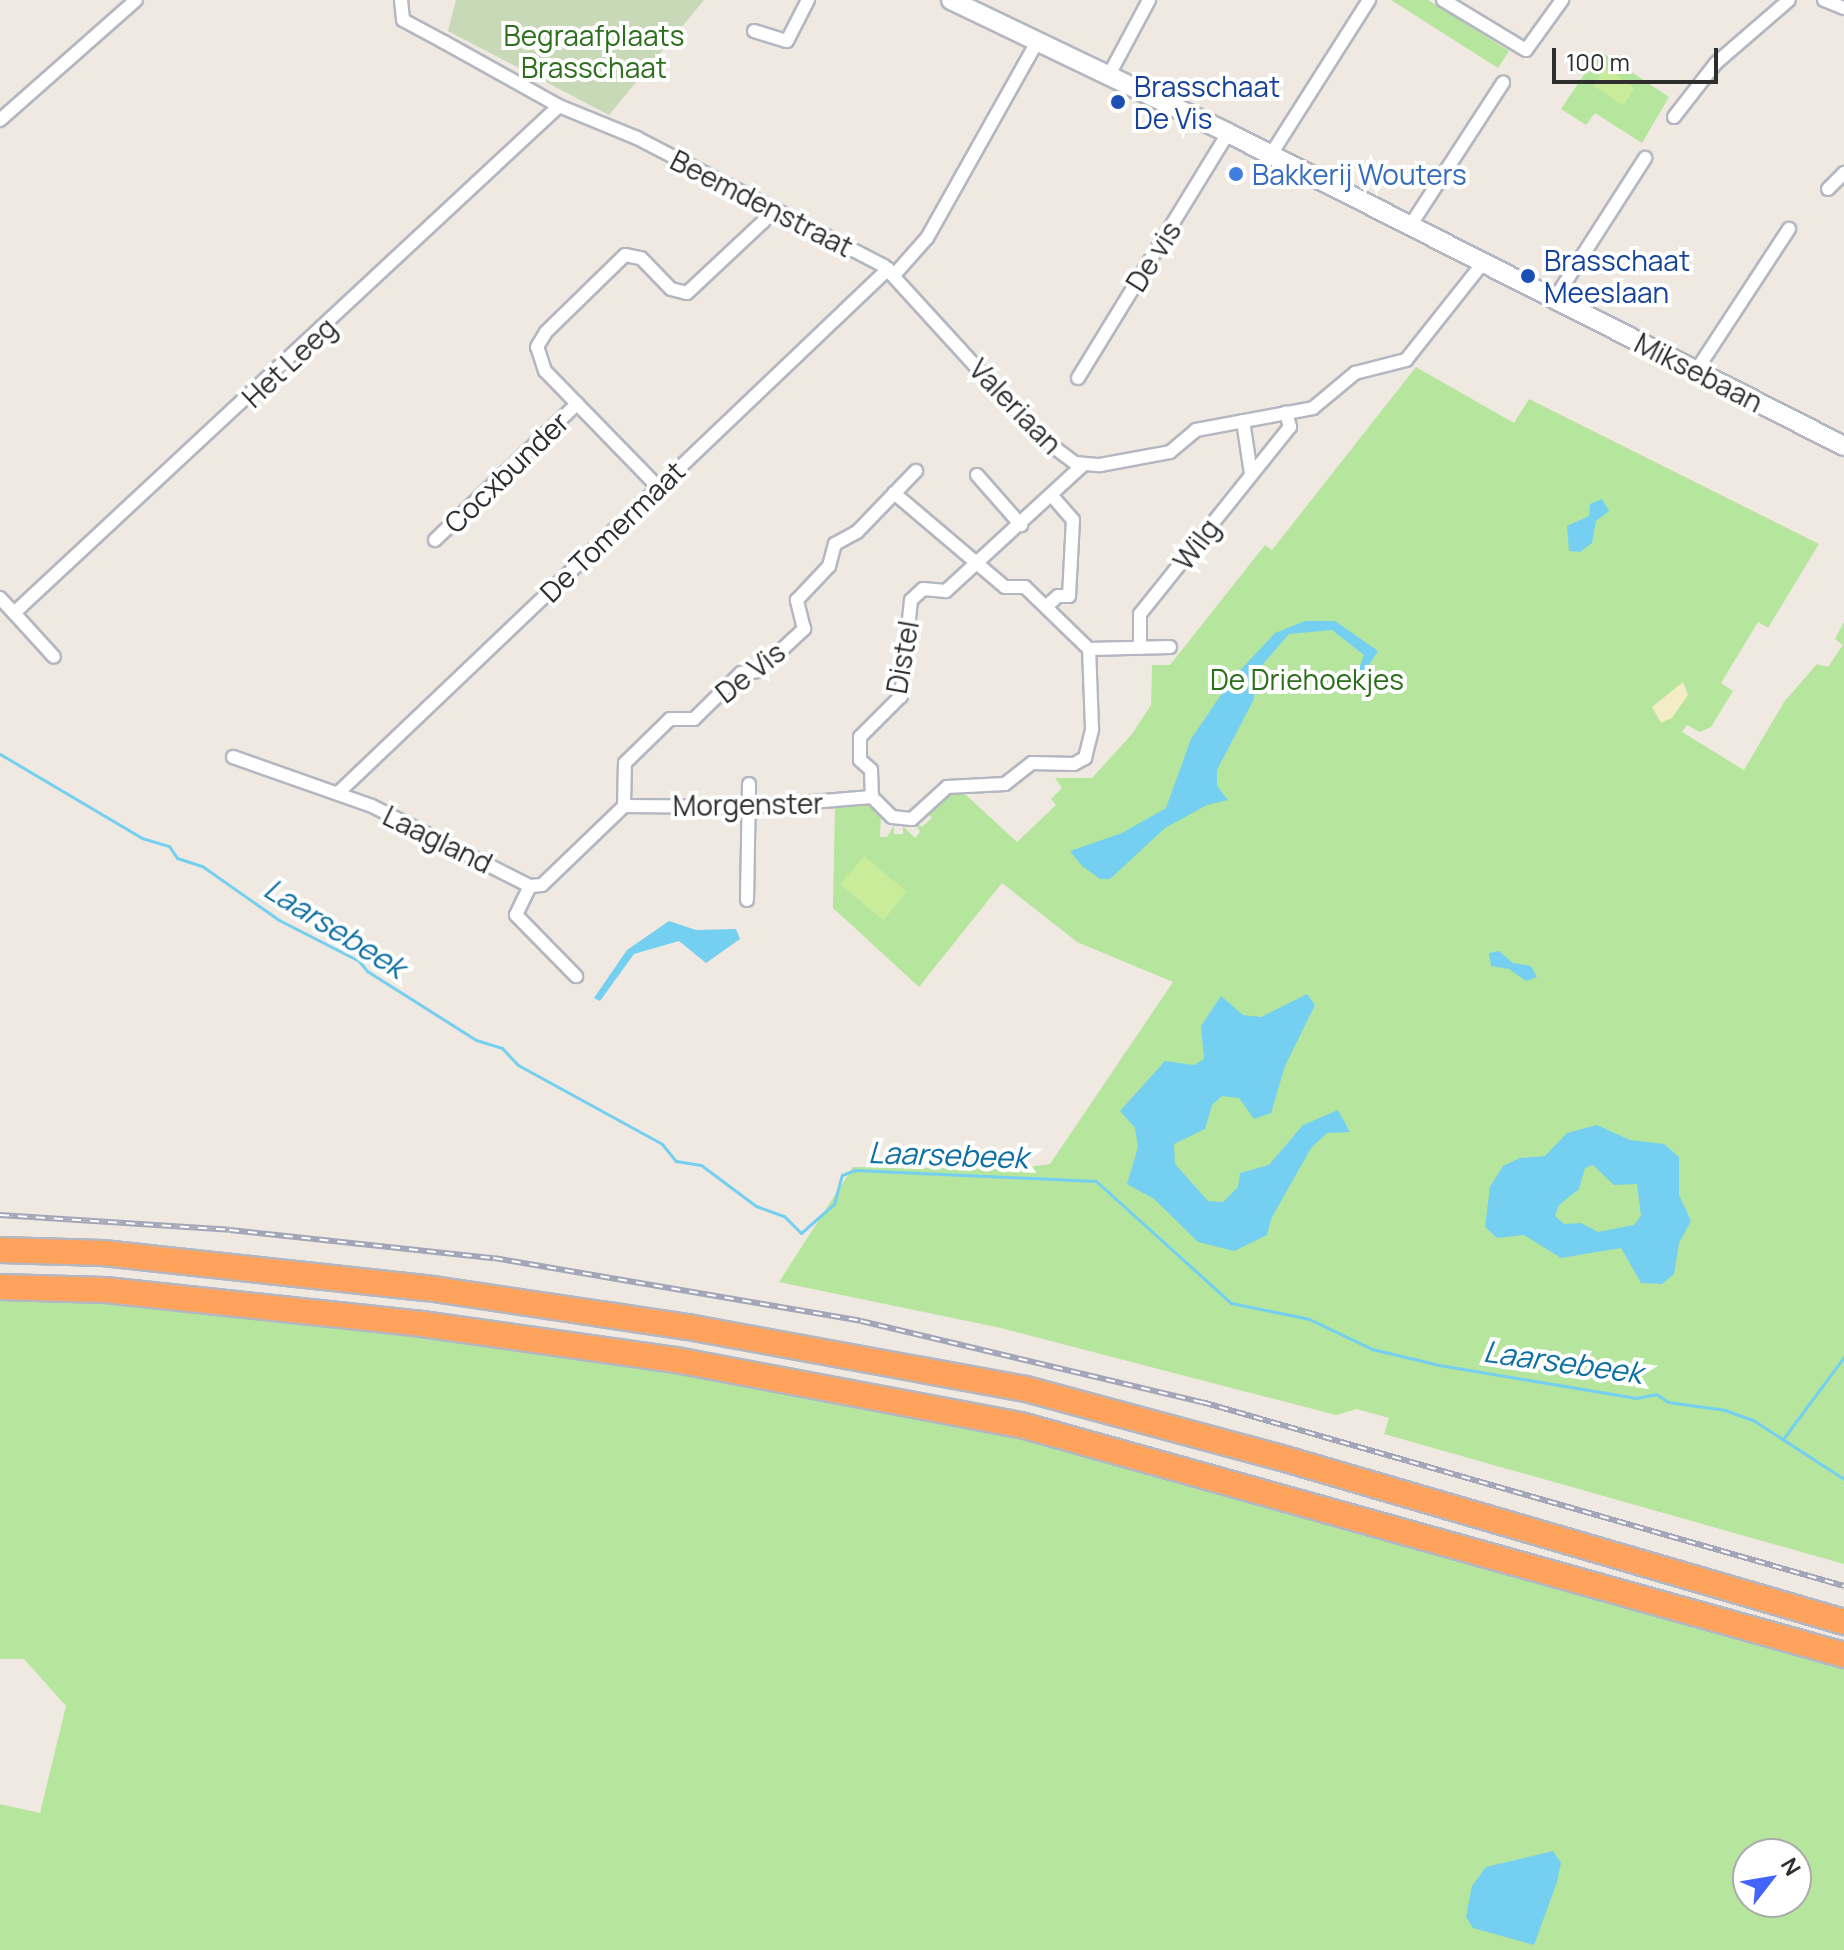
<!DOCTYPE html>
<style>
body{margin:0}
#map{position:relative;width:1844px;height:1950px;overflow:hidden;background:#efe9e1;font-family:Manrope,sans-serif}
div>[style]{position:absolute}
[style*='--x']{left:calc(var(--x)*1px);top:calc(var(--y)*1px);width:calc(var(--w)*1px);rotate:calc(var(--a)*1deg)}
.green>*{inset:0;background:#b6e59e}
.sand>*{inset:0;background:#f3ecc5}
.cemetery>*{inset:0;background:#c8d9b8}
.pitch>*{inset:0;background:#c9ec9a;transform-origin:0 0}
.water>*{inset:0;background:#75cff0}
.stream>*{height:3px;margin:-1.5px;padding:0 1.5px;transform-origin:1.5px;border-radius:1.5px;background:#75cff0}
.roads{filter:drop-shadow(2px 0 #b4b7c1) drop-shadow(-2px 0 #b4b7c1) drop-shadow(0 2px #b4b7c1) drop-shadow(0 -2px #b4b7c1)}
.street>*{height:12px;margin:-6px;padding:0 6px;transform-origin:6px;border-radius:6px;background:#fff}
.secondary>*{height:18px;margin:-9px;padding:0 9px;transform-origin:9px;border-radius:9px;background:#fff}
.highway>*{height:24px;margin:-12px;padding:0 12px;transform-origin:12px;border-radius:12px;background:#ffa35c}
.rail>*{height:6px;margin-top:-3px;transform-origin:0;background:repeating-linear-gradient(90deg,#fff 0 9px,#a3a6b8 0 18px);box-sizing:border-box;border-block:2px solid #a3a6b8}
.dots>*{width:22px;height:22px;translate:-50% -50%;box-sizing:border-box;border:4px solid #fff;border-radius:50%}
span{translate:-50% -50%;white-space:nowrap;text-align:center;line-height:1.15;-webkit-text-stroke:8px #fff;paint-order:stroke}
.park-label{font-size:28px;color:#2c6e1b}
.transit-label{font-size:28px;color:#164399}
.left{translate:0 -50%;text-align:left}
.shop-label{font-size:28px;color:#366cbe}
.street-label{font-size:28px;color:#2e2e2e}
.water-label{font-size:30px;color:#0d6fa3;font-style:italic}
.north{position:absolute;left:1732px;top:1838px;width:80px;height:80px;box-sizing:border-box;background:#fff;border:2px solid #ababab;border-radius:50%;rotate:59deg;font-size:22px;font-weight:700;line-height:32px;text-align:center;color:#2e2e2e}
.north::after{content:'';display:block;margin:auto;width:28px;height:36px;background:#4264fb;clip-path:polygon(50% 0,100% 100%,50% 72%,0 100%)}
.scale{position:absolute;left:1552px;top:48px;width:166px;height:36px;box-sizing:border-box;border:4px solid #2e2e2e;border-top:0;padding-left:10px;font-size:24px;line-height:28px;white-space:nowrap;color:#2e2e2e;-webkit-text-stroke:6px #fff;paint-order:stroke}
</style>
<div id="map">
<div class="green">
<i style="clip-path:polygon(1391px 0,1428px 0,1509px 51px,1498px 68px)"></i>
<i style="clip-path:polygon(1600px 51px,1669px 97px,1642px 143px,1595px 113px,1586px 125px,1561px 109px)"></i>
<i style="clip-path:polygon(1416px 367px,1514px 423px,1529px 399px,1819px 544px,1768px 628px,1758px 622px,1721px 683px,1733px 691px,1711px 727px,1700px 732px,1687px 725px,1682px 732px,1744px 770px,1784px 702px,1817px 664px,1828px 667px,1843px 645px,1835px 639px,1844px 622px,1844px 1564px,1384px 1434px,1389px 1418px,1357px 1409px,1336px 1415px,1001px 1328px,779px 1282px,853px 1167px,1014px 1169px,1050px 1164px,1173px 982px,1077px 942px,1002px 883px,919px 987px,833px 908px,835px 805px,874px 803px,881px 812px,880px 837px,887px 837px,894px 825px,894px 834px,903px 834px,903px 826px,915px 838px,920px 832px,914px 822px,922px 827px,932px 818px,927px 812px,950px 789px,966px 795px,1017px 842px,1056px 805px,1051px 799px,1062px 788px,1055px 778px,1092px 778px,1132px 734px,1151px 705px,1152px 665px,1170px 665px,1265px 545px,1272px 550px)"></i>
<i style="clip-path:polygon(evenodd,0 1297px,104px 1300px,421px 1334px,675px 1371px,1018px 1435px,1844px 1667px,1844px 1950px,0 1950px,0 1804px,40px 1813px,66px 1706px,24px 1659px,0 1659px,0 1297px,1748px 1854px,1796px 1854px,1796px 1902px,1748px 1902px,1748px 1854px)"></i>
</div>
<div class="sand">
<i style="clip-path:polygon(1683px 682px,1688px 695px,1672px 718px,1661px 723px,1652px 707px)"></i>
</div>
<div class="cemetery">
<i style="clip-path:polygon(456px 0,704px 0,609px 115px,448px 31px)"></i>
</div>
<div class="pitch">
<i style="left:1605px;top:68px;width:36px;height:21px;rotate:34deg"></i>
<i style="left:864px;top:856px;width:56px;height:37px;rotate:40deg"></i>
</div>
<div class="water">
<i style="clip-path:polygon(1602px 499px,1609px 511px,1596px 521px,1592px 543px,1580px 552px,1569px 551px,1567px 526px,1589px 516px,1590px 504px)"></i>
<i style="clip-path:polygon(1305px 621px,1335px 621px,1378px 651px,1365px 671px,1358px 671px,1364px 655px,1332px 630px,1289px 634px,1263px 664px,1253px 701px,1217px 770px,1217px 786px,1228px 800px,1207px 805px,1165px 828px,1110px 879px,1100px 879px,1082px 866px,1070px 851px,1122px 833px,1166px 808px,1191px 739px,1231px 680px,1275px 633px)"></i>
<i style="clip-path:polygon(669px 921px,696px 930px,736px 929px,740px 939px,706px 963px,679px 941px,634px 954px,600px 1001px,594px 998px,627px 950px)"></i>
<i style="clip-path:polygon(1499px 951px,1513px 963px,1531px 966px,1537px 977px,1526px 981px,1509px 969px,1491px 966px,1489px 953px)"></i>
<i style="clip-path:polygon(1307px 994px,1315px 1005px,1285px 1066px,1271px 1113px,1254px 1119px,1239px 1098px,1222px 1096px,1212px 1105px,1205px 1129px,1174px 1144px,1175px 1164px,1208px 1201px,1223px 1202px,1238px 1187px,1240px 1173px,1269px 1165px,1303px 1125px,1338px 1110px,1350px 1132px,1327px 1133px,1311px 1148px,1271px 1219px,1267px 1235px,1234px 1251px,1198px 1242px,1154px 1199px,1127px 1184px,1138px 1147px,1135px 1128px,1120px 1111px,1165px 1061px,1194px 1065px,1204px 1059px,1201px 1026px,1221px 996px,1243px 1015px,1261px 1017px)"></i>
<i style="clip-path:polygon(evenodd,1597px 1125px,1630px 1140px,1664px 1144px,1679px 1157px,1679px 1195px,1691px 1221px,1679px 1243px,1674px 1274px,1662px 1284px,1641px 1283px,1621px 1248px,1561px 1258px,1524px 1235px,1497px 1238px,1485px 1227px,1490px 1187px,1503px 1166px,1520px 1158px,1545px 1156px,1567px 1133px,1597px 1125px,1593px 1165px,1614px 1185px,1637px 1184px,1641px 1216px,1634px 1225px,1598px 1232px,1581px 1223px,1564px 1224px,1555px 1216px,1559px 1205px,1579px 1189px,1585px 1168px,1593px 1165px)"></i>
<i style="clip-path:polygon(1553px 1851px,1561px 1863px,1557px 1882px,1534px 1945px,1473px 1928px,1466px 1917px,1472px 1886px,1486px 1867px)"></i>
</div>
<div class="stream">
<i style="--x:0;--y:754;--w:165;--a:30.6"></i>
<i style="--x:142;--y:838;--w:28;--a:17"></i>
<i style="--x:169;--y:846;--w:14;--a:56"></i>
<i style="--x:177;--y:858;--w:26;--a:18"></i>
<i style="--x:202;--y:866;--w:94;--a:35"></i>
<i style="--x:279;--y:920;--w:90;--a:27.1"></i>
<i style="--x:359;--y:961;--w:13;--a:51"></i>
<i style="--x:367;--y:971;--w:129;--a:32.3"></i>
<i style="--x:476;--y:1040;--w:27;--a:17"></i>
<i style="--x:502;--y:1048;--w:23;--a:47"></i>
<i style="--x:518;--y:1065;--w:164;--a:28.7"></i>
<i style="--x:662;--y:1144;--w:22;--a:51"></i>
<i style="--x:676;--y:1161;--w:25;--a:9"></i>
<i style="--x:701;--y:1165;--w:69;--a:36.7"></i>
<i style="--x:756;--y:1206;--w:30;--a:20"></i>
<i style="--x:784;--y:1216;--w:24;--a:45"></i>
<i style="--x:801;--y:1233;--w:44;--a:-41.3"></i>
<i style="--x:834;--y:1204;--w:30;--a:-75"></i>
<i style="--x:842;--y:1175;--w:14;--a:-21"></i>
<i style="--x:855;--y:1170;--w:241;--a:2.6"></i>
<i style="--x:1096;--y:1181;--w:182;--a:42.1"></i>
<i style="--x:1231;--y:1303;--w:80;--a:11.6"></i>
<i style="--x:1309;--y:1319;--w:70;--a:25.5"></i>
<i style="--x:1372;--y:1349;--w:69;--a:13.4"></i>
<i style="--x:1439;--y:1365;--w:200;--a:9.5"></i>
<i style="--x:1636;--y:1398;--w:20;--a:-11"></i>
<i style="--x:1656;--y:1394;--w:14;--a:34"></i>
<i style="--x:1668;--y:1402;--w:58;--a:8"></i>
<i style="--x:1725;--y:1410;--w:30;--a:20"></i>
<i style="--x:1753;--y:1420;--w:108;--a:33"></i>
<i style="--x:1783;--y:1439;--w:102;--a:-53.4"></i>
</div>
<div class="roads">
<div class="street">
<i style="--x:401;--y:0;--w:20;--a:84"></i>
<i style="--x:403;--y:20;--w:47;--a:28.2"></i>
<i style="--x:444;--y:42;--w:132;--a:29.1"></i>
<i style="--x:559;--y:106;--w:84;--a:22.3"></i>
<i style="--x:637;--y:138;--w:278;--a:27.4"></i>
<i style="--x:884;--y:266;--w:230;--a:47.6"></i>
<i style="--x:1039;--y:436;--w:45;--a:36.9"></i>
<i style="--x:1075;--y:463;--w:25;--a:5"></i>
<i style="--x:1100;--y:465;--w:71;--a:-10.5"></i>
<i style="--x:1170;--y:452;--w:34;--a:-40"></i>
<i style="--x:1196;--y:430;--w:119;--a:-10.6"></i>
<i style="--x:1313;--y:408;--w:55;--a:-39.8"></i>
<i style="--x:1355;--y:373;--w:53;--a:-14.3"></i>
<i style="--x:1406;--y:360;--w:122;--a:-51.6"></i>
<i style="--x:1443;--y:0;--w:97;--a:31.1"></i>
<i style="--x:1526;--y:50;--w:62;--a:-54.2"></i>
<i style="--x:1824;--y:0;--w:22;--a:22"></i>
<i style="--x:754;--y:31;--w:34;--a:17"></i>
<i style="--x:787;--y:41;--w:46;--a:-62.9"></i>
<i style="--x:1109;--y:75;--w:85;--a:-61.9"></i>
<i style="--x:1674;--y:117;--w:68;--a:-52.1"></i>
<i style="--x:1716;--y:63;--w:96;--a:-40.8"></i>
<i style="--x:0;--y:120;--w:181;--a:-41.4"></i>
<i style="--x:1270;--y:156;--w:185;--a:-57.6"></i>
<i style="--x:1828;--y:189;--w:23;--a:-45"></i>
<i style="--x:1410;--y:226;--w:171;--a:-57"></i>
<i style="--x:895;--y:274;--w:48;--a:-48.4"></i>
<i style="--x:927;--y:238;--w:225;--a:-60.7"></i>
<i style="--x:1554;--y:300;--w:169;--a:-57.3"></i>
<i style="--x:1696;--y:371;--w:170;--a:-56.8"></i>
<i style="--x:1078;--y:378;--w:287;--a:-58.5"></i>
<i style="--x:1243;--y:421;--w:54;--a:81.4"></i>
<i style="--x:1084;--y:464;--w:188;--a:137.4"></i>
<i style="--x:946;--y:591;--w:23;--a:-175"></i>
<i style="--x:923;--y:589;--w:16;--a:137"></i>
<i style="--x:911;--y:600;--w:97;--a:95.9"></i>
<i style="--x:901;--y:696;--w:58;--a:135"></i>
<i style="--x:860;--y:737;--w:23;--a:90"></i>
<i style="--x:860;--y:760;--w:15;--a:42"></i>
<i style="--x:871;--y:770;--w:27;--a:88"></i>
<i style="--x:872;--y:797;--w:28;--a:45"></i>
<i style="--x:892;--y:817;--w:20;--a:6"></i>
<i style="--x:912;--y:819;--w:47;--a:-42.4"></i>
<i style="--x:947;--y:787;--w:58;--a:-3"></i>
<i style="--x:1005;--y:784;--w:34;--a:-38"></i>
<i style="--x:1032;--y:763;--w:42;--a:1.4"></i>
<i style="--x:1074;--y:764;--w:13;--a:-29"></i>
<i style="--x:1085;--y:758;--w:30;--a:-76"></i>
<i style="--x:1092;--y:729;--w:80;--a:-92.1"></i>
<i style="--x:977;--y:475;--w:67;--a:48.7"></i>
<i style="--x:658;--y:487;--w:162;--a:-134.2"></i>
<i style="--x:545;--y:371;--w:25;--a:-108"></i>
<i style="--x:537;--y:347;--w:17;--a:-59"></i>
<i style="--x:546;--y:332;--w:110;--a:-44.3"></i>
<i style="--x:625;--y:255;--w:16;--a:11"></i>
<i style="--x:641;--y:258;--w:43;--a:45.9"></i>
<i style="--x:671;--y:289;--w:16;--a:14"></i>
<i style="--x:687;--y:293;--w:104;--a:-43.1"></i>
<i style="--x:763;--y:222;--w:16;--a:-60"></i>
<i style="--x:894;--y:493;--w:145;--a:40.3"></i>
<i style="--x:1005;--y:587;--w:20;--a:0"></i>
<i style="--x:1025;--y:587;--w:89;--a:44.1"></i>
<i style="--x:1089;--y:649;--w:81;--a:-1.4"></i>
<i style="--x:435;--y:540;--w:197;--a:-43.8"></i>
<i style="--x:0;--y:598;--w:21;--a:47"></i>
<i style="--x:14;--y:613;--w:744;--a:-42.93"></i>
<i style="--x:1046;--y:607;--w:16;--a:-43"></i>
<i style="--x:1058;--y:596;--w:11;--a:0"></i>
<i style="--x:1069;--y:596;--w:76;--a:-87"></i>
<i style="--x:1073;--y:520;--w:32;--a:-131"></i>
<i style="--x:14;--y:613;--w:59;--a:47.7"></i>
<i style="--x:1140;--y:648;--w:34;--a:-90"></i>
<i style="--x:1140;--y:614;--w:240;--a:-51.3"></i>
<i style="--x:1290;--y:427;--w:15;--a:-106"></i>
<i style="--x:233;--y:757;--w:147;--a:19.4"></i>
<i style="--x:372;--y:806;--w:177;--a:26.9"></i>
<i style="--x:338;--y:793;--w:760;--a:-43.61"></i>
<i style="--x:624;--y:806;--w:124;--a:0.5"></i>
<i style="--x:748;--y:807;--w:124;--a:-4.6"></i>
<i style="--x:530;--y:886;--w:12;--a:-5"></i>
<i style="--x:542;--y:885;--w:114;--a:-43.9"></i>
<i style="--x:624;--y:806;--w:43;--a:-88.7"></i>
<i style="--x:625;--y:763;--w:63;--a:-44.4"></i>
<i style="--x:670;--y:719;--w:24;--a:0"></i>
<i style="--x:694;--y:719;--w:66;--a:-44.4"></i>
<i style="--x:741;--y:673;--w:18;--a:-6"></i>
<i style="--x:759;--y:671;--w:62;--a:-43"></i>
<i style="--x:804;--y:629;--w:30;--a:-104"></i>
<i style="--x:797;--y:600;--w:47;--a:-46.7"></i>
<i style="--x:829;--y:566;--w:23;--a:-75"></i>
<i style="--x:835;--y:544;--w:25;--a:-29"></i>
<i style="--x:857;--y:532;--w:85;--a:-46"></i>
<i style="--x:530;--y:886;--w:32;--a:116"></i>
<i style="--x:516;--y:915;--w:86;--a:45.5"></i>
<i style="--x:747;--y:900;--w:116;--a:-89"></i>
</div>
<div class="secondary">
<i style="--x:951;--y:0;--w:307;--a:25.6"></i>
<i style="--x:1228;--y:133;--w:691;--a:26.94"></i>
</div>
<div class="highway">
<i style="--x:0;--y:1250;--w:103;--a:1.7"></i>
<i style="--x:103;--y:1253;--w:326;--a:6.2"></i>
<i style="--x:427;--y:1288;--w:264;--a:8.5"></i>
<i style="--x:688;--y:1327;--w:344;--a:10.4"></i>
<i style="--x:1026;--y:1389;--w:258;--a:15.1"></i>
<i style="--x:1275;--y:1456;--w:593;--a:16.26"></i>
<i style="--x:0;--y:1287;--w:105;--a:1.6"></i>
<i style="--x:105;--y:1290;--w:319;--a:6.1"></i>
<i style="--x:422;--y:1324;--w:257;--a:8.1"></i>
<i style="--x:676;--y:1360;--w:351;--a:10.7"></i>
<i style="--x:1021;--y:1425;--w:855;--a:15.61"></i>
</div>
</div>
<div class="rail">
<i style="--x:0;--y:1215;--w:230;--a:3.7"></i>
<i style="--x:230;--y:1230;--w:265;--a:6.1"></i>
<i style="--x:494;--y:1258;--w:372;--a:9.7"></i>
<i style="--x:861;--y:1321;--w:350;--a:13.4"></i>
<i style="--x:1202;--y:1402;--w:668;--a:15.99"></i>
</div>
<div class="dots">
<i style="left:1118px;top:102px;background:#1a4fb4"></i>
<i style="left:1236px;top:174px;background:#3f7fe0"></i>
<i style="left:1528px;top:276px;background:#1a4fb4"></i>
</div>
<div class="park-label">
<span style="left:594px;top:51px">Begraafplaats<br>Brasschaat</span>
<span style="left:1307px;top:679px">De Driehoekjes</span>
</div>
<div class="transit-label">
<span class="left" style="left:1134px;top:102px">Brasschaat<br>De Vis</span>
<span class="left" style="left:1544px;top:276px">Brasschaat<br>Meeslaan</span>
</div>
<div class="shop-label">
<span class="left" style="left:1252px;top:174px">Bakkerij Wouters</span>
</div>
<div class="street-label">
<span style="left:762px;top:203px;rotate:27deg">Beemdenstraat</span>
<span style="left:1153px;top:256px;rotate:-58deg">De vis</span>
<span style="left:289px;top:362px;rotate:-43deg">Het Leeg</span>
<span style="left:1699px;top:372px;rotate:27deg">Miksebaan</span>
<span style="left:1016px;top:406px;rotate:46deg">Valeriaan</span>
<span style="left:506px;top:472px;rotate:-44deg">Cocxbunder</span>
<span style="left:612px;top:531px;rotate:-44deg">De Tomermaat</span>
<span style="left:1196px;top:544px;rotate:-53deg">Wilg</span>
<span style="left:902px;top:657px;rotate:-80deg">Distel</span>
<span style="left:750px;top:672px;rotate:-38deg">De Vis</span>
<span style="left:748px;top:804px;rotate:-1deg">Morgenster</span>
<span style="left:438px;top:839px;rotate:26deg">Laagland</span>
</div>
<div class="water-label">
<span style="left:335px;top:928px;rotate:32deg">Laarsebeek</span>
<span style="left:948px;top:1155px;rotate:2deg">Laarsebeek</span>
<span style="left:1563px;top:1362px;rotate:8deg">Laarsebeek</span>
</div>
<div class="north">N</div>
<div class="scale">100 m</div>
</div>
